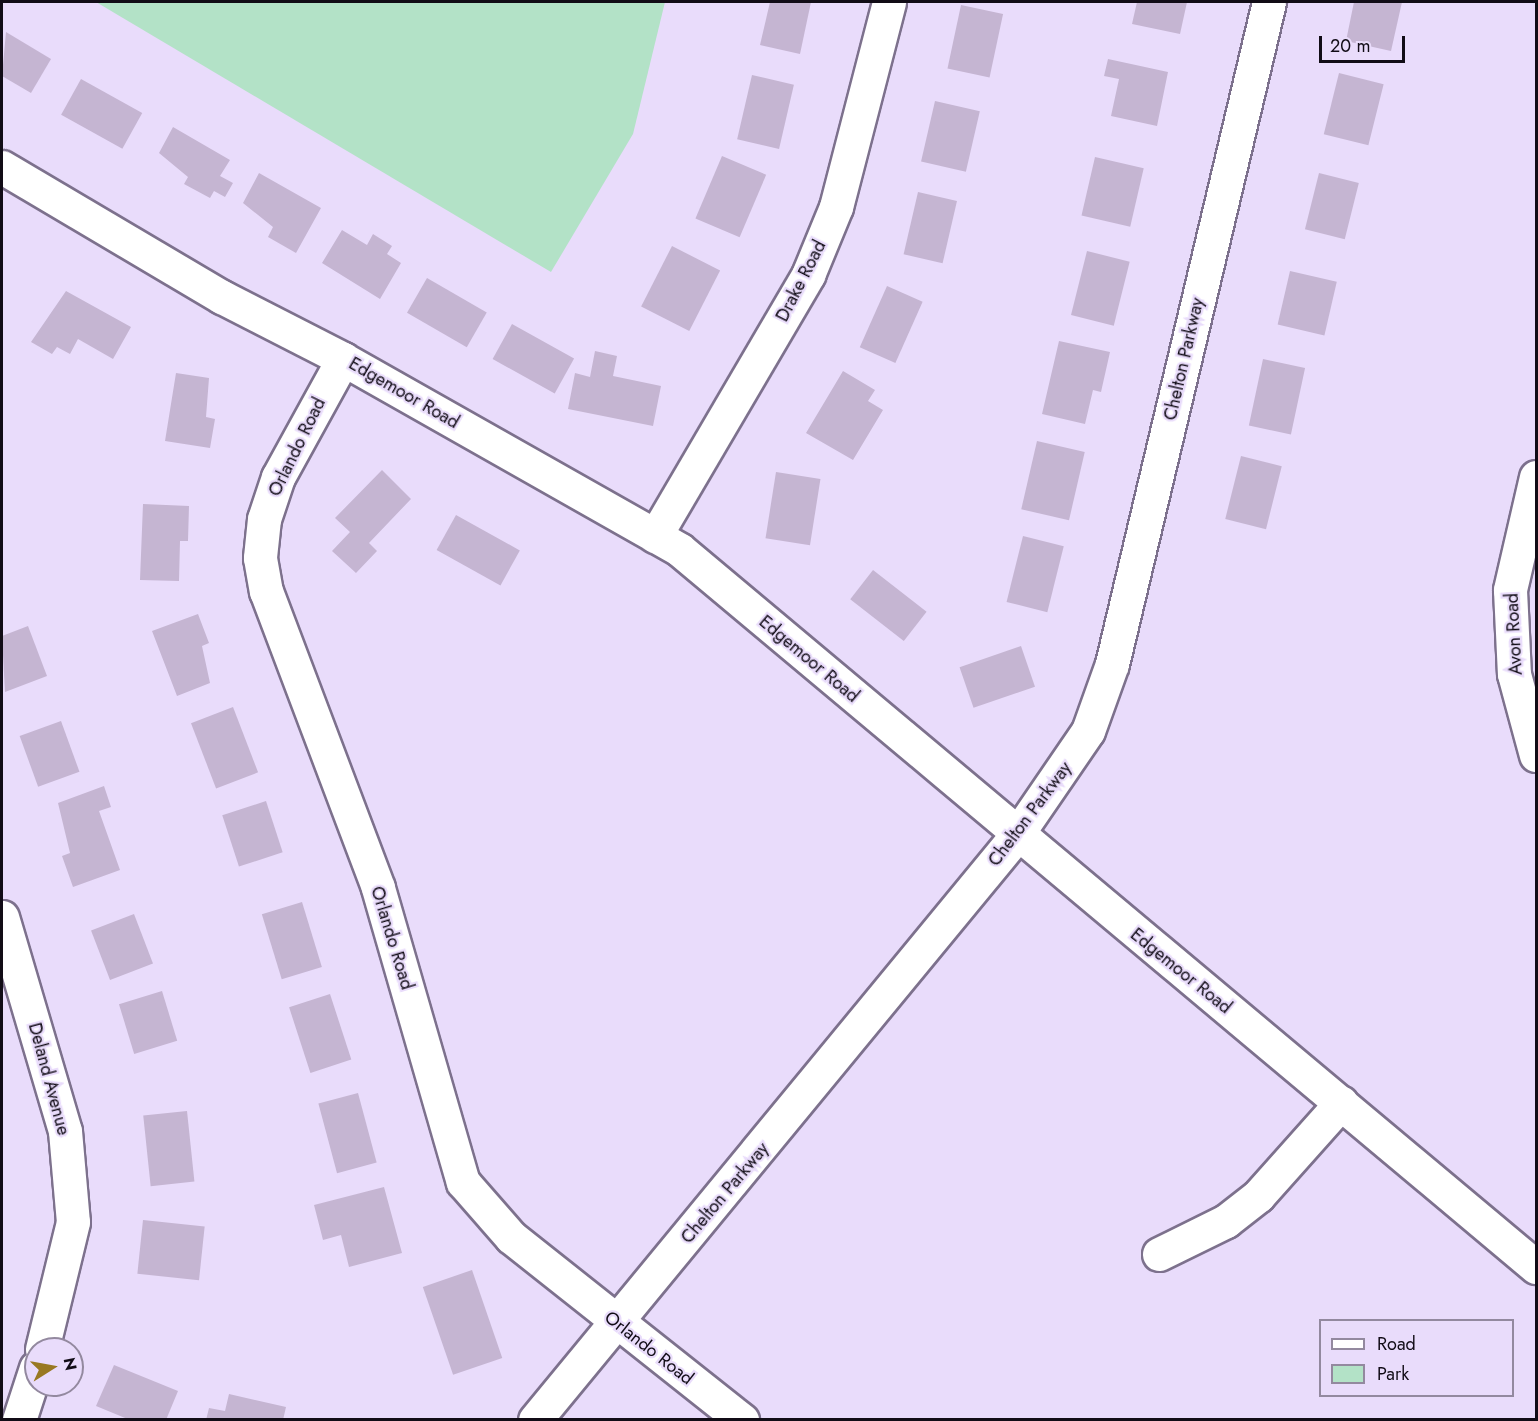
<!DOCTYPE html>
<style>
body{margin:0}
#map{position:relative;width:1538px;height:1421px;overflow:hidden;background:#e9dcfb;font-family:Jost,sans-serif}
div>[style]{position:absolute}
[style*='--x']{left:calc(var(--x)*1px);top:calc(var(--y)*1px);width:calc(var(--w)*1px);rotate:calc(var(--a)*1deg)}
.green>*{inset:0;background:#b3e2c7}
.building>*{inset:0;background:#c5b5d2;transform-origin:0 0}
.roads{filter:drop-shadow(2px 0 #7d718d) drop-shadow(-2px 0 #7d718d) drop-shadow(0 2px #7d718d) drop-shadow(0 -2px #7d718d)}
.minor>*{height:33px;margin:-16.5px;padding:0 16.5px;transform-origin:16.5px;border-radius:16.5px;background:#fff}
span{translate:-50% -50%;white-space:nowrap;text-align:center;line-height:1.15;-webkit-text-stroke:4.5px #e9dcfb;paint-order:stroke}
.street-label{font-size:18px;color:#110c16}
.frame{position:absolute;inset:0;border:3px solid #110c16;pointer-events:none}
.legend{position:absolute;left:1319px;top:1319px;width:195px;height:78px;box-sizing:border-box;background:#e9dcfb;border:2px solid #93899f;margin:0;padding:8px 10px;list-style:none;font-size:18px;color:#110c16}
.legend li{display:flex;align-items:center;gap:12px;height:30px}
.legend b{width:30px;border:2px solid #93899f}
.north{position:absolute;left:24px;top:1337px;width:60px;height:60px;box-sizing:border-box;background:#e9dcfb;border:2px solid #93899f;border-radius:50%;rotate:79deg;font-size:16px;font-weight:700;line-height:24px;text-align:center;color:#110c16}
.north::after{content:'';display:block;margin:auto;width:21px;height:27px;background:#997922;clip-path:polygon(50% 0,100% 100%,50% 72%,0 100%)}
.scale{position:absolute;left:1319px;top:36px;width:86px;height:27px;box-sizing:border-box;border:3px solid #110c16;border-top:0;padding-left:8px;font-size:18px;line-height:21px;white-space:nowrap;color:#110c16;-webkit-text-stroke:4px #e9dcfb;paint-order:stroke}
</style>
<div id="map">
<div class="green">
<i style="clip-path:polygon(96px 2px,665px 2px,633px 134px,551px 272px)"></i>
</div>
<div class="building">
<i style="clip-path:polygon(770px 2px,811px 2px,800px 54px,760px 45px)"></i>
<i style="clip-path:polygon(1137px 2px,1187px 2px,1180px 34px,1132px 24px)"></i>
<i style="clip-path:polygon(1354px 2px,1402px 2px,1391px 51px,1346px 41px)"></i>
<i style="left:961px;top:5px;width:43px;height:65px;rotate:12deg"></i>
<i style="clip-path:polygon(6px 32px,51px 59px,31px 93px,2px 76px)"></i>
<i style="clip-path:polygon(1108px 59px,1168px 72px,1157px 126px,1111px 116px,1119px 79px,1104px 76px)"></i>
<i style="left:1339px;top:73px;width:46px;height:63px;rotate:14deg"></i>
<i style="left:752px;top:75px;width:43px;height:66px;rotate:13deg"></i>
<i style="left:81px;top:79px;width:70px;height:41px;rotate:29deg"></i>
<i style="left:935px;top:101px;width:46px;height:62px;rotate:13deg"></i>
<i style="clip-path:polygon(173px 127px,230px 160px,220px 176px,233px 183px,225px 197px,214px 191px,210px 198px,184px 184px,188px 177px,159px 153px)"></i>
<i style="left:722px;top:156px;width:48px;height:68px;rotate:23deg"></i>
<i style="left:1095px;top:157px;width:50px;height:60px;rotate:13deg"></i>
<i style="clip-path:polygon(259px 173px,321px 208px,296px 253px,268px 237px,273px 227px,243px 203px)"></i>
<i style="left:1319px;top:173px;width:41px;height:58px;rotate:14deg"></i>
<i style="left:918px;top:192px;width:40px;height:64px;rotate:13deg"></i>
<i style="clip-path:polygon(342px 230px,367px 245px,373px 234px,392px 246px,387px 254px,401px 263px,380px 299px,322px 263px)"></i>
<i style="left:672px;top:246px;width:54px;height:68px;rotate:27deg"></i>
<i style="left:1087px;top:251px;width:44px;height:66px;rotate:14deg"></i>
<i style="left:1290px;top:271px;width:48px;height:55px;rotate:13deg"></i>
<i style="left:427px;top:278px;width:69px;height:40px;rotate:30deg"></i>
<i style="left:887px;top:286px;width:39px;height:67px;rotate:24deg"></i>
<i style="clip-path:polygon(66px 291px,131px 327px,113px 359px,78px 339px,70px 354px,57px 347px,52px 354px,31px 342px)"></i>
<i style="left:512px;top:324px;width:71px;height:40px;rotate:29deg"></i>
<i style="clip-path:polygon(1059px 341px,1110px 352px,1101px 392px,1093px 390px,1085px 424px,1042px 414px)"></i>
<i style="clip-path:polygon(595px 351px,617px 356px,613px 376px,661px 386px,653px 426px,568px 409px,575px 373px,590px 377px)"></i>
<i style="left:1263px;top:359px;width:43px;height:68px;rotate:12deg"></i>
<i style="clip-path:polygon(843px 371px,875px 390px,868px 401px,883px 410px,853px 460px,806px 433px)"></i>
<i style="clip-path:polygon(176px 373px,209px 378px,206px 417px,215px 419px,210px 448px,165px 441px)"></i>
<i style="left:1037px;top:441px;width:49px;height:70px;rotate:13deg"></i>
<i style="left:1241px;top:456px;width:42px;height:65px;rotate:14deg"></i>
<i style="clip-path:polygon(382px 470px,411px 499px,369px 543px,377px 551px,356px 573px,332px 551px,350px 532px,335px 518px)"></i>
<i style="left:776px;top:472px;width:45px;height:67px;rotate:9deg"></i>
<i style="clip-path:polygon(143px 504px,189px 506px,188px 541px,180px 541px,179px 581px,140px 580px)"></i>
<i style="left:456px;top:515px;width:73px;height:40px;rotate:29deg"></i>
<i style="left:1023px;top:536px;width:42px;height:68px;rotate:14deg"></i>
<i style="left:873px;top:570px;width:68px;height:37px;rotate:38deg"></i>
<i style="clip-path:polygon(198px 614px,209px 643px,202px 646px,210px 683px,177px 696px,152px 631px)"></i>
<i style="clip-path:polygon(28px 626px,47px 676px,5px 692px,2px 636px)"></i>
<i style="left:1021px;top:646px;width:43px;height:65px;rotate:71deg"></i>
<i style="left:233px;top:707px;width:70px;height:45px;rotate:69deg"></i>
<i style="left:61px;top:721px;width:54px;height:44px;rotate:70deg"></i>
<i style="clip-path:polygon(104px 786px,111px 807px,99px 811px,120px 870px,73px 887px,62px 856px,70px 853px,58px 803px)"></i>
<i style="left:266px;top:801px;width:54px;height:46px;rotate:72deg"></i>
<i style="left:302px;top:902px;width:68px;height:42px;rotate:73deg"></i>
<i style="left:134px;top:914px;width:53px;height:46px;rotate:69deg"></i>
<i style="left:162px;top:991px;width:52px;height:45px;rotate:73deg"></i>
<i style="left:330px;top:994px;width:69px;height:43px;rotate:72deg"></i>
<i style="left:358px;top:1093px;width:72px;height:41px;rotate:75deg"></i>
<i style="left:187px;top:1111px;width:71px;height:44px;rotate:84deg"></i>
<i style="clip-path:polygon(384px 1187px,402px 1253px,349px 1267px,341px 1235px,323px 1240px,314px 1205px)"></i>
<i style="left:143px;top:1220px;width:62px;height:54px;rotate:6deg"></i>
<i style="left:472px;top:1270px;width:93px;height:52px;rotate:71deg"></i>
<i style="clip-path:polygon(114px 1365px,178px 1391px,166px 1420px,130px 1420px,96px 1406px)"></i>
<i style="clip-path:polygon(229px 1394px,286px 1407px,283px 1420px,206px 1420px,209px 1408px,225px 1411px)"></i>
</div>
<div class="roads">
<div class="minor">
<i style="--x:2;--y:167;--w:256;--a:30.6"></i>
<i style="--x:222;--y:297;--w:136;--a:27.1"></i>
<i style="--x:343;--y:359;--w:387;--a:29.5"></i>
<i style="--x:680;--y:550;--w:1117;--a:39.95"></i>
<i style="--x:343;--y:359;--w:135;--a:118.8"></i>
<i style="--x:278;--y:477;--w:44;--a:108.4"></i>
<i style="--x:264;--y:519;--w:39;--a:96"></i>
<i style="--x:260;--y:558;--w:34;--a:80"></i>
<i style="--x:266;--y:591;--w:317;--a:69.3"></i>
<i style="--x:378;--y:888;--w:306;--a:73.9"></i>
<i style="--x:463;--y:1182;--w:73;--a:48.9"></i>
<i style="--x:511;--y:1237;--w:295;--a:38.4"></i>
<i style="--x:1536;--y:477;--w:116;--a:103"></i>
<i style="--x:1510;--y:590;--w:84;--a:87.3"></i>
<i style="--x:1514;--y:674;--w:84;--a:74.8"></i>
<i style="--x:655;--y:536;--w:303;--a:-59.6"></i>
<i style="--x:808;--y:275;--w:74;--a:-67.6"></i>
<i style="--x:836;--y:207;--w:212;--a:-75.5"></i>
<i style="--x:2;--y:917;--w:223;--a:73.6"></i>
<i style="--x:65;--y:1131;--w:91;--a:85"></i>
<i style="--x:73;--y:1222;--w:131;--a:103.7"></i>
<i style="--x:1159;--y:1254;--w:75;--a:-26.2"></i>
<i style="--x:1226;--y:1221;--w:41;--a:-38"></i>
<i style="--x:1258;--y:1196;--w:125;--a:-48.3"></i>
<i style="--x:19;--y:1420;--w:55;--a:-71.9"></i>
<i style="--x:535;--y:1420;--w:757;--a:-50.52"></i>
<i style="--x:1016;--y:836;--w:127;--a:-55.6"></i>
<i style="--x:1088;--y:731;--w:71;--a:-70.3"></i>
<i style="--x:1112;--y:664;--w:680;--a:-76.66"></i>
</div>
</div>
<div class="street-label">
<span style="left:801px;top:281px;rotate:-63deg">Drake Road</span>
<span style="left:1184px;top:359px;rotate:-77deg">Chelton Parkway</span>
<span style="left:404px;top:393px;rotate:30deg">Edgemoor Road</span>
<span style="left:297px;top:447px;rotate:-64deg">Orlando Road</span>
<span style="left:1514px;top:634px;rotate:-93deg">Avon Road</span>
<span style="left:809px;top:659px;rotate:40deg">Edgemoor Road</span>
<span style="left:1030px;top:814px;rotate:-53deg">Chelton Parkway</span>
<span style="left:392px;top:938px;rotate:73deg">Orlando Road</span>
<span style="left:1181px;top:971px;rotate:39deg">Edgemoor Road</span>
<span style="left:49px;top:1079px;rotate:75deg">Deland Avenue</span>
<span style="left:725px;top:1193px;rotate:-50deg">Chelton Parkway</span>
<span style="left:649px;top:1348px;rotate:38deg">Orlando Road</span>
</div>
<div class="frame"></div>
<ul class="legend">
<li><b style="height:8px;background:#fff"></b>Road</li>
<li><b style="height:16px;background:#b3e2c7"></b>Park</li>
</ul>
<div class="north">N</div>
<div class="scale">20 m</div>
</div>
